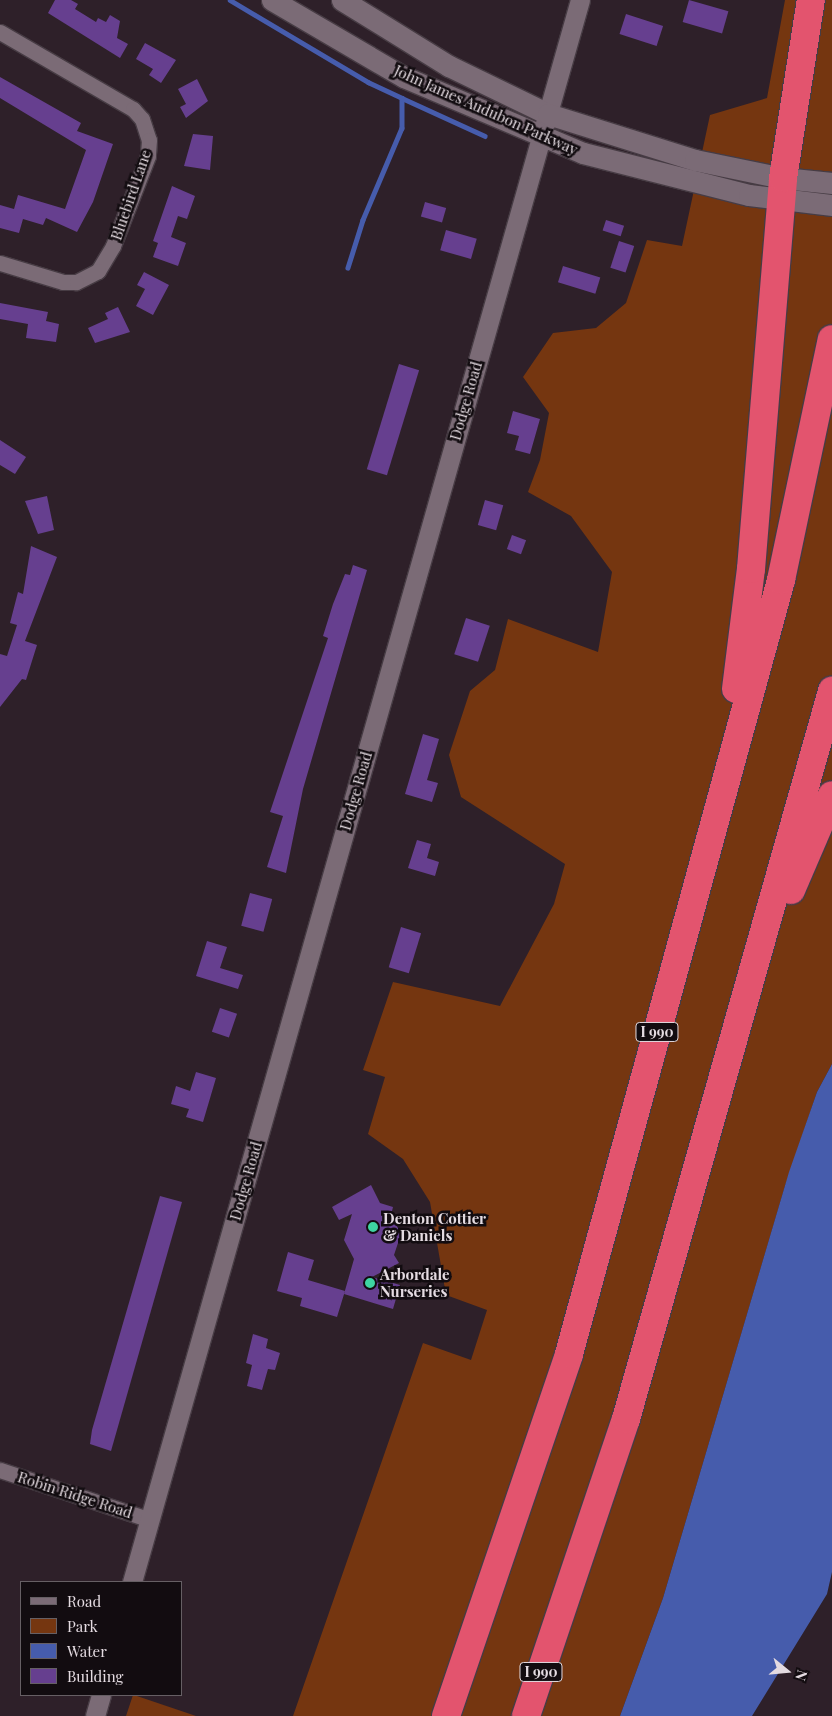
<!DOCTYPE html>
<style>
body{margin:0}
#map{position:relative;width:832px;height:1716px;overflow:hidden;background:#2e2029;font-family:"Playfair Display",serif}
div>[style]{position:absolute}
[style*='--x']{left:calc(var(--x)*1px);top:calc(var(--y)*1px);width:calc(var(--w)*1px);rotate:calc(var(--a)*1deg)}
.green>*{inset:0;background:#753610}
.water>*{inset:0;background:#465cac}
.stream>*{height:4.5px;margin:-2.25px;padding:0 2.25px;transform-origin:2.25px;border-radius:2.25px;background:#465cac}
.building>*{inset:0;background:#663f8f;transform-origin:0 0}
.roads{filter:drop-shadow(1px 0 #473c44) drop-shadow(-1px 0 #473c44) drop-shadow(0 1px #473c44) drop-shadow(0 -1px #473c44)}
.minor>*{height:15px;margin:-7.5px;padding:0 7.5px;transform-origin:7.5px;border-radius:7.5px;background:#7b6b76}
.tertiary>*{height:19px;margin:-9.5px;padding:0 9.5px;transform-origin:9.5px;border-radius:9.5px;background:#7b6b76}
.secondary>*{height:21px;margin:-10.5px;padding:0 10.5px;transform-origin:10.5px;border-radius:10.5px;background:#7b6b76}
.motorway>*{height:28px;margin:-14px;padding:0 14px;transform-origin:14px;border-radius:14px;background:#e3546e}
.dots>*{width:14px;height:14px;translate:-50% -50%;box-sizing:border-box;border:2px solid #120c10;border-radius:50%}
span{translate:-50% -50%;white-space:nowrap;text-align:center;line-height:1.15;-webkit-text-stroke:5px #120c10;paint-order:stroke}
.shield-label span{padding:1px 4px;background:#120c10;border:1px solid;border-radius:4px;-webkit-text-stroke-width:0}
.shield-label{font-size:14px;color:#e4dbe1;font-weight:700}
.street-label{font-size:15px;color:#e4dbe1}
.poi-label{font-size:15px;color:#e4dbe1;font-weight:700}
.left{translate:0 -50%;text-align:left}
.legend{position:absolute;left:20px;top:1581px;width:162px;height:115px;box-sizing:border-box;background:#120c10;border:1px solid #665f64;margin:0;padding:6px 9px;list-style:none;font-size:15px;color:#e4dbe1}
.legend li{display:flex;align-items:center;gap:10px;height:25px}
.legend b{width:25px;border:1px solid #665f64}
.north{position:absolute;left:762px;top:1646px;width:50px;height:50px;-webkit-text-stroke:4px #120c10;paint-order:stroke;rotate:107deg;font-size:14px;font-weight:700;line-height:20px;text-align:center;color:#e4dbe1}
.north::after{content:'';display:block;margin:auto;width:18px;height:22px;background:#e4dbe1;clip-path:polygon(50% 0,100% 100%,50% 72%,0 100%)}
</style>
<div id="map">
<div class="green">
<i style="clip-path:polygon(785px 0,832px 0,832px 1064px,817px 1092px,785px 1186px,663px 1598px,620px 1716px,293px 1716px,423px 1343px,471px 1360px,487px 1310px,446px 1295px,430px 1202px,403px 1159px,368px 1134px,385px 1077px,363px 1070px,393px 982px,500px 1006px,554px 904px,565px 864px,461px 797px,449px 755px,470px 691px,495px 670px,508px 619px,598px 652px,612px 572px,571px 516px,528px 492px,540px 460px,549px 413px,523px 377px,553px 333px,596px 328px,626px 303px,647px 240px,682px 246px,710px 115px,767px 98px)"></i>
<i style="clip-path:polygon(133px 1695px,134px 1695px,196px 1716px,126px 1716px)"></i>
</div>
<div class="water">
<i style="clip-path:polygon(832px 1064px,832px 1572px,827px 1594px,752px 1716px,620px 1716px,663px 1598px,789px 1172px,817px 1092px)"></i>
</div>
<div class="stream">
<i style="--x:230;--y:0;--w:161;--a:30.7"></i>
<i style="--x:368;--y:82;--w:38;--a:25"></i>
<i style="--x:402;--y:98;--w:30;--a:90"></i>
<i style="--x:402;--y:128;--w:100;--a:113"></i>
<i style="--x:363;--y:220;--w:50;--a:107.4"></i>
<i style="--x:402;--y:98;--w:91;--a:24.6"></i>
</div>
<div class="building">
<i style="clip-path:polygon(55px 0,71px 0,78px 4px,75px 9px,96px 22px,98px 18px,106px 22px,110px 15px,120px 21px,117px 38px,128px 44px,120px 58px,48px 13px)"></i>
<i style="left:689px;top:0;width:41px;height:23px;rotate:16deg"></i>
<i style="left:626px;top:14px;width:39px;height:21px;rotate:18deg"></i>
<i style="clip-path:polygon(145px 43px,176px 60px,161px 83px,149px 75px,153px 69px,136px 59px)"></i>
<i style="clip-path:polygon(0 77px,81px 123px,77px 131px,113px 144px,93px 202px,77px 232px,46px 218px,43px 225px,23px 219px,19px 233px,0 228px,0 205px,14px 209px,18px 195px,65px 209px,86px 150px,0 98px)"></i>
<i style="clip-path:polygon(197px 79px,208px 101px,186px 118px,180px 107px,186px 104px,178px 89px)"></i>
<i style="clip-path:polygon(193px 134px,213px 136px,210px 170px,184px 166px)"></i>
<i style="clip-path:polygon(172px 186px,195px 196px,187px 219px,178px 216px,171px 237px,186px 243px,178px 266px,153px 257px,158px 243px,153px 241px)"></i>
<i style="left:425px;top:202px;width:22px;height:15px;rotate:16deg"></i>
<i style="left:606px;top:220px;width:19px;height:11px;rotate:18deg"></i>
<i style="left:446px;top:230px;width:32px;height:21px;rotate:16deg"></i>
<i style="left:619px;top:241px;width:16px;height:28px;rotate:18deg"></i>
<i style="left:563px;top:266px;width:39px;height:17px;rotate:17deg"></i>
<i style="clip-path:polygon(144px 272px,169px 285px,153px 315px,136px 306px,145px 289px,137px 285px)"></i>
<i style="clip-path:polygon(0 303px,48px 312px,46px 321px,59px 324px,56px 342px,26px 338px,28px 324px,0 319px)"></i>
<i style="clip-path:polygon(118px 307px,130px 332px,95px 343px,88px 328px,108px 319px,105px 313px)"></i>
<i style="left:399px;top:364px;width:21px;height:110px;rotate:17deg"></i>
<i style="clip-path:polygon(513px 411px,540px 419px,530px 454px,515px 450px,519px 436px,507px 433px)"></i>
<i style="clip-path:polygon(0 440px,26px 457px,15px 474px,0 465px)"></i>
<i style="clip-path:polygon(47px 496px,54px 530px,38px 534px,25px 501px)"></i>
<i style="left:485px;top:500px;width:19px;height:26px;rotate:16deg"></i>
<i style="left:512px;top:535px;width:15px;height:15px;rotate:20deg"></i>
<i style="clip-path:polygon(31px 546px,57px 557px,25px 641px,37px 645px,26px 680px,22px 679px,0 707px,0 654px,7px 656px,17px 625px,10px 623px,18px 592px,23px 594px)"></i>
<i style="clip-path:polygon(353px 565px,367px 570px,303px 789px,286px 873px,267px 867px,283px 816px,270px 812px,328px 638px,323px 636px,333px 604px,345px 574px,350px 575px)"></i>
<i style="left:466px;top:618px;width:25px;height:38px;rotate:18deg"></i>
<i style="clip-path:polygon(423px 734px,439px 739px,427px 780px,438px 783px,432px 802px,405px 794px)"></i>
<i style="clip-path:polygon(417px 840px,431px 844px,427px 858px,439px 862px,435px 876px,408px 868px)"></i>
<i style="left:250px;top:893px;width:23px;height:34px;rotate:15deg"></i>
<i style="left:401px;top:927px;width:21px;height:42px;rotate:17deg"></i>
<i style="clip-path:polygon(207px 941px,227px 947px,220px 968px,243px 975px,238px 989px,196px 976px)"></i>
<i style="left:220px;top:1008px;width:18px;height:25px;rotate:19deg"></i>
<i style="clip-path:polygon(196px 1072px,216px 1078px,203px 1122px,186px 1117px,189px 1109px,171px 1104px,176px 1086px,190px 1091px)"></i>
<i style="clip-path:polygon(371px 1185px,380px 1203px,393px 1207px,391px 1215px,401px 1234px,394px 1255px,399px 1263px,372px 1277px,400px 1285px,393px 1309px,344px 1294px,354px 1259px,344px 1240px,352px 1214px,339px 1220px,332px 1207px)"></i>
<i style="clip-path:polygon(160px 1196px,182px 1202px,111px 1451px,90px 1444px,92px 1430px)"></i>
<i style="clip-path:polygon(288px 1252px,314px 1260px,308px 1280px,345px 1291px,337px 1317px,300px 1306px,302px 1298px,277px 1291px)"></i>
<i style="clip-path:polygon(253px 1334px,268px 1339px,266px 1348px,280px 1353px,275px 1370px,268px 1369px,262px 1390px,247px 1386px,252px 1365px,246px 1363px)"></i>
</div>
<div class="roads">
<div class="minor">
<i style="--x:0;--y:32;--w:154;--a:30.1"></i>
<i style="--x:133;--y:109;--w:13;--a:48"></i>
<i style="--x:142;--y:119;--w:22;--a:72"></i>
<i style="--x:149;--y:140;--w:16;--a:94"></i>
<i style="--x:148;--y:156;--w:97;--a:111.3"></i>
<i style="--x:113;--y:246;--w:29;--a:121"></i>
<i style="--x:98;--y:271;--w:25;--a:153"></i>
<i style="--x:76;--y:282;--w:13;--a:180"></i>
<i style="--x:63;--y:282;--w:66;--a:-163.2"></i>
<i style="--x:0;--y:1470;--w:158;--a:18.4"></i>
</div>
<div class="tertiary">
<i style="--x:132;--y:1582;--w:1644;--a:-74.19"></i>
<i style="--x:95;--y:1716;--w:22;--a:-74"></i>
</div>
<div class="secondary">
<i style="--x:272;--y:0;--w:153;--a:30.3"></i>
<i style="--x:404;--y:77;--w:194;--a:23"></i>
<i style="--x:583;--y:153;--w:171;--a:14.2"></i>
<i style="--x:749;--y:195;--w:84;--a:6.9"></i>
<i style="--x:342;--y:0;--w:126;--a:31.7"></i>
<i style="--x:449;--y:66;--w:110;--a:25.9"></i>
<i style="--x:548;--y:114;--w:154;--a:17.4"></i>
<i style="--x:695;--y:160;--w:90;--a:11.6"></i>
<i style="--x:783;--y:178;--w:49;--a:5.8"></i>
</div>
<div class="motorway">
<i style="--x:736;--y:689;--w:121;--a:-82.9"></i>
<i style="--x:751;--y:569;--w:392;--a:-85.3"></i>
<i style="--x:783;--y:178;--w:180;--a:-81.1"></i>
<i style="--x:791;--y:890;--w:103;--a:-66.7"></i>
<i style="--x:446;--y:1716;--w:382;--a:-71.2"></i>
<i style="--x:569;--y:1354;--w:803;--a:-74.68"></i>
<i style="--x:781;--y:580;--w:246;--a:-78.1"></i>
<i style="--x:526;--y:1716;--w:313;--a:-71.4"></i>
<i style="--x:626;--y:1419;--w:757;--a:-74.2"></i>
</div>
</div>
<div class="dots">
<i style="left:373px;top:1227px;background:#3ed4a2"></i>
<i style="left:370px;top:1283px;background:#3ed4a2"></i>
</div>
<div class="shield-label">
<span style="left:657px;top:1032px">I 990</span>
<span style="left:541px;top:1672px">I 990</span>
</div>
<div class="street-label">
<span style="left:486px;top:110px;rotate:24deg">John James Audubon Parkway</span>
<span style="left:131px;top:195px;rotate:-71deg">Bluebird Lane</span>
<span style="left:466px;top:401px;rotate:-74deg">Dodge Road</span>
<span style="left:356px;top:791px;rotate:-74deg">Dodge Road</span>
<span style="left:246px;top:1181px;rotate:-74deg">Dodge Road</span>
<span style="left:75px;top:1495px;rotate:18deg">Robin Ridge Road</span>
</div>
<div class="poi-label">
<span class="left" style="left:383px;top:1227px">Denton Cottier<br>&amp; Daniels</span>
<span class="left" style="left:380px;top:1283px">Arbordale<br>Nurseries</span>
</div>
<ul class="legend">
<li><b style="height:6px;background:#7b6b76"></b>Road</li>
<li><b style="height:14px;background:#753610"></b>Park</li>
<li><b style="height:14px;background:#465cac"></b>Water</li>
<li><b style="height:14px;background:#663f8f"></b>Building</li>
</ul>
<div class="north">N</div>
</div>
